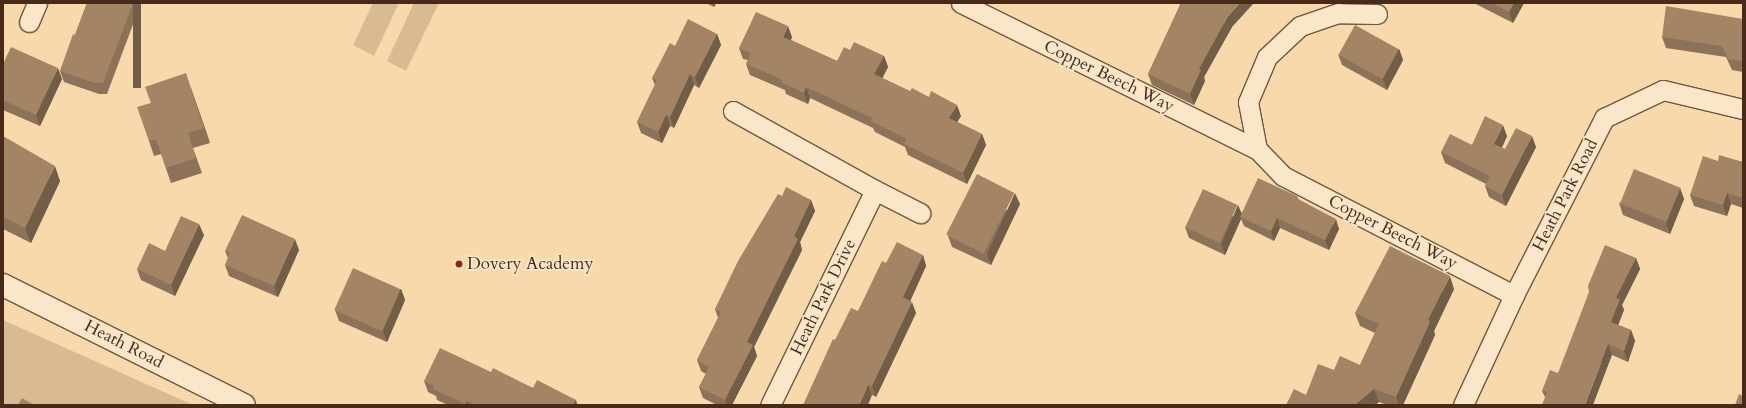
<!DOCTYPE html>
<style>
body{margin:0}
#map{position:relative;width:1746px;height:408px;overflow:hidden;background:#f7d9ac;font-family:Cardo,serif}
div>[style]{position:absolute}
[style*='--x']{left:calc(var(--x)*1px);top:calc(var(--y)*1px);width:calc(var(--w)*1px);rotate:calc(var(--a)*1deg)}
.green>*{inset:0;background:#d9bb93}
.roads{filter:drop-shadow(1px 0 #74563e) drop-shadow(-1px 0 #74563e) drop-shadow(0 1px #74563e) drop-shadow(0 -1px #74563e)}
.minor>*{height:19px;margin:-9.5px;padding:0 9.5px;transform-origin:9.5px;border-radius:9.5px;background:#fae6c9}
.tertiary>*{height:22px;margin:-11px;padding:0 11px;transform-origin:11px;border-radius:11px;background:#fae6c9}
.wall>*{inset:0;background:#8c7258}
.shaded-wall>*{inset:0;background:#725d47;transform-origin:0 0}
.building>*{inset:0;background:#a38566;transform-origin:0 0}
.dots>*{width:11px;height:11px;translate:-50% -50%;box-sizing:border-box;border:2px solid #fae6c9;border-radius:50%}
span{translate:-50% -50%;white-space:nowrap;text-align:center;line-height:1.15;-webkit-text-stroke:3.5px #fae6c9;paint-order:stroke}
.street-label{font-size:17px;color:#482a1a}
.poi-label{font-size:17px;color:#482a1a}
.left{translate:0 -50%;text-align:left}
.frame{position:absolute;inset:0;border:4px solid #482a1a;pointer-events:none}
</style>
<div id="map">
<div class="green">
<i style="clip-path:polygon(373px 3px,399px 3px,374px 56px,353px 45px)"></i>
<i style="clip-path:polygon(414px 3px,439px 3px,406px 71px,387px 61px)"></i>
<i style="clip-path:polygon(3px 320px,193px 405px,3px 405px)"></i>
</div>
<div class="roads">
<div class="minor">
<i style="--x:961;--y:3;--w:330;--a:26.3"></i>
<i style="--x:1377;--y:14;--w:39;--a:-179"></i>
<i style="--x:1338;--y:13;--w:40;--a:161.1"></i>
<i style="--x:1300;--y:26;--w:45;--a:136.8"></i>
<i style="--x:1267;--y:57;--w:49;--a:112.9"></i>
<i style="--x:1248;--y:102;--w:48;--a:79.2"></i>
<i style="--x:1257;--y:149;--w:37;--a:46"></i>
<i style="--x:1283;--y:176;--w:260;--a:27.3"></i>
<i style="--x:29;--y:22;--w:21;--a:-67"></i>
<i style="--x:733;--y:111;--w:162;--a:29.1"></i>
<i style="--x:875;--y:190;--w:239;--a:116"></i>
<i style="--x:875;--y:190;--w:51;--a:27.1"></i>
<i style="--x:1463;--y:405;--w:121;--a:-65.1"></i>
<i style="--x:1514;--y:295;--w:199;--a:-63"></i>
<i style="--x:1604;--y:118;--w:65;--a:-25.4"></i>
<i style="--x:1663;--y:90;--w:82;--a:13.4"></i>
</div>
<div class="tertiary">
<i style="--x:3;--y:285;--w:269;--a:26.5"></i>
</div>
</div>
<div class="wall">
<i style="clip-path:polygon(87px 3px,141px 3px,107px 94px,99px 94px,64px 82px,60px 71px,75px 35px)"></i>
<i style="clip-path:polygon(706px 3px,716px 3px,714px 7px)"></i>
<i style="clip-path:polygon(1179px 3px,1232px 27px,1204px 77px,1205px 81px,1194px 105px,1152px 85px,1148px 74px,1180px 5px)"></i>
<i style="clip-path:polygon(1474px 3px,1524px 3px,1513px 23px)"></i>
<i style="clip-path:polygon(1743px 19px,1743px 72px,1732px 70px,1726px 57px,1666px 48px,1662px 37px)"></i>
<i style="clip-path:polygon(717px 34px,721px 45px,699px 88px,694px 85px,674px 128px,670px 126px,662px 143px,641px 133px,637px 122px,655px 85px,652px 78px,675px 46px)"></i>
<i style="clip-path:polygon(792px 37px,791px 40px,837px 61px,850px 50px,884px 56px,888px 67px,882px 78px,961px 116px,957px 122px,982px 134px,986px 145px,967px 184px,908px 155px,905px 147px,875px 132px,873px 128px,810px 98px,808px 104px,786px 94px,785px 90px,750px 75px,746px 64px,748px 60px,743px 59px,739px 48px)"></i>
<i style="clip-path:polygon(1399px 49px,1403px 60px,1387px 90px,1342px 65px,1338px 54px)"></i>
<i style="clip-path:polygon(3px 64px,62px 79px,40px 126px,3px 110px)"></i>
<i style="clip-path:polygon(191px 88px,210px 143px,193px 148px,202px 173px,171px 183px,161px 154px,154px 156px,149px 141px,151px 103px)"></i>
<i style="clip-path:polygon(3px 136px,60px 181px,31px 243px,3px 229px)"></i>
<i style="clip-path:polygon(1507px 136px,1502px 148px,1505px 149px,1536px 147px,1506px 206px,1489px 197px,1485px 186px,1486px 184px,1445px 163px,1441px 152px)"></i>
<i style="clip-path:polygon(1718px 161px,1743px 162px,1743px 208px,1731px 204px,1727px 216px,1694px 206px,1690px 195px)"></i>
<i style="clip-path:polygon(1680px 188px,1684px 199px,1670px 234px,1623px 215px,1619px 203px)"></i>
<i style="clip-path:polygon(782px 196px,811px 200px,815px 211px,800px 242px,802px 250px,754px 347px,757px 356px,732px 405px,717px 405px,703px 398px,699px 387px,706px 374px,701px 371px,697px 360px,718px 318px,715px 309px)"></i>
<i style="clip-path:polygon(1297px 196px,1298px 199px,1339px 229px,1329px 250px,1280px 228px,1274px 241px,1244px 226px,1241px 219px,1225px 255px,1189px 238px,1185px 227px,1242px 214px)"></i>
<i style="clip-path:polygon(1020px 204px,991px 265px,952px 247px,948px 236px)"></i>
<i style="clip-path:polygon(204px 235px,175px 296px,141px 280px,137px 269px,165px 251px)"></i>
<i style="clip-path:polygon(299px 250px,278px 297px,229px 276px,225px 265px,228px 258px,225px 251px)"></i>
<i style="clip-path:polygon(923px 255px,926px 266px,910px 301px,916px 313px,876px 397px,872px 395px,835px 340px,858px 311px,886px 263px)"></i>
<i style="clip-path:polygon(1636px 258px,1640px 269px,1622px 305px,1624px 310px,1618px 325px,1631px 330px,1635px 341px,1628px 362px,1612px 355px,1545px 397px,1542px 391px,1558px 373px)"></i>
<i style="clip-path:polygon(401px 289px,405px 300px,387px 342px,339px 321px,335px 310px)"></i>
<i style="clip-path:polygon(1454px 289px,1434px 331px,1435px 335px,1403px 405px,1387px 405px,1379px 402px,1375px 405px,1286px 405px,1306px 395px,1334px 370px,1360px 365px,1375px 333px,1360px 326px,1355px 313px)"></i>
<i style="clip-path:polygon(491px 372px,533px 388px,576px 400px,577px 405px,448px 405px,437px 400px,436px 396px,428px 392px,424px 381px)"></i>
</div>
<div class="shaded-wall">
<i style="left:133px;top:3px;width:8px;height:85px"></i>
<i style="clip-path:polygon(713px 3px,716px 3px,714px 7px)"></i>
<i style="clip-path:polygon(1240px 3px,1254px 3px,1232px 27px,1204px 77px,1205px 81px,1194px 105px,1190px 94px,1199px 69px,1228px 16px)"></i>
<i style="clip-path:polygon(1514px 3px,1524px 3px,1513px 23px,1509px 12px)"></i>
<i style="clip-path:polygon(788px 26px,792px 37px,787px 48px,783px 37px)"></i>
<i style="clip-path:polygon(717px 34px,721px 45px,699px 88px,695px 77px)"></i>
<i style="clip-path:polygon(1399px 49px,1403px 60px,1387px 90px,1383px 79px)"></i>
<i style="clip-path:polygon(884px 56px,888px 67px,879px 85px,874px 74px)"></i>
<i style="clip-path:polygon(58px 68px,62px 79px,40px 126px,36px 115px)"></i>
<i style="clip-path:polygon(186px 73px,191px 88px,210px 143px,204px 128px)"></i>
<i style="clip-path:polygon(690px 74px,694px 85px,674px 128px,670px 117px)"></i>
<i style="clip-path:polygon(806px 87px,810px 98px,808px 104px,804px 93px)"></i>
<i style="clip-path:polygon(957px 105px,961px 116px,953px 129px,949px 118px)"></i>
<i style="clip-path:polygon(666px 115px,670px 126px,662px 143px,658px 132px)"></i>
<i style="clip-path:polygon(1503px 125px,1507px 136px,1498px 155px,1494px 144px)"></i>
<i style="clip-path:polygon(982px 134px,986px 145px,967px 184px,963px 173px)"></i>
<i style="clip-path:polygon(1532px 136px,1536px 147px,1506px 206px,1502px 195px)"></i>
<i style="clip-path:polygon(55px 166px,60px 181px,31px 243px,25px 228px)"></i>
<i style="clip-path:polygon(1680px 188px,1684px 199px,1670px 234px,1666px 223px)"></i>
<i style="clip-path:polygon(1015px 193px,1020px 204px,991px 265px,987px 254px)"></i>
<i style="clip-path:polygon(1727px 193px,1731px 204px,1727px 216px,1723px 205px)"></i>
<i style="clip-path:polygon(811px 200px,815px 211px,800px 242px,802px 250px,754px 347px,757px 356px,732px 405px,727px 405px,725px 400px,747px 342px,794px 236px)"></i>
<i style="clip-path:polygon(1238px 205px,1243px 216px,1240px 217px,1241px 219px,1225px 255px,1221px 244px)"></i>
<i style="clip-path:polygon(1277px 218px,1280px 228px,1274px 241px,1271px 231px)"></i>
<i style="clip-path:polygon(1336px 219px,1339px 229px,1329px 250px,1325px 240px)"></i>
<i style="clip-path:polygon(199px 224px,204px 235px,175px 296px,171px 285px)"></i>
<i style="clip-path:polygon(295px 239px,299px 250px,278px 297px,274px 286px)"></i>
<i style="clip-path:polygon(923px 255px,926px 266px,907px 308px,903px 297px)"></i>
<i style="clip-path:polygon(1636px 258px,1640px 269px,1622px 305px,1624px 310px,1615px 333px,1611px 322px,1616px 298px)"></i>
<i style="clip-path:polygon(1450px 276px,1454px 289px,1434px 331px,1435px 335px,1403px 405px,1399px 405px,1396px 397px,1428px 320px)"></i>
<i style="clip-path:polygon(401px 289px,405px 300px,387px 342px,383px 331px)"></i>
<i style="clip-path:polygon(912px 302px,916px 313px,876px 397px,872px 386px)"></i>
<i style="clip-path:polygon(1631px 330px,1635px 341px,1628px 362px,1624px 351px)"></i>
<i style="clip-path:polygon(1608px 344px,1612px 355px,1593px 405px,1585px 405px)"></i>
<i style="clip-path:polygon(868px 385px,872px 395px,868px 405px,859px 405px)"></i>
<i style="clip-path:polygon(1374px 389px,1379px 402px,1375px 405px,1355px 405px)"></i>
<i style="clip-path:polygon(576px 400px,577px 405px,573px 405px)"></i>
<i style="clip-path:polygon(467px 401px,468px 405px,465px 405px,465px 404px)"></i>
</div>
<div class="building">
<i style="clip-path:polygon(87px 3px,133px 3px,103px 83px,95px 83px,60px 71px,73px 34px,75px 35px)"></i>
<i style="clip-path:polygon(1179px 3px,1240px 3px,1228px 16px,1199px 69px,1201px 70px,1190px 94px,1148px 74px,1181px 4px)"></i>
<i style="clip-path:polygon(1492px 3px,1514px 3px,1509px 12px)"></i>
<i style="clip-path:polygon(1666px 6px,1743px 19px,1743px 61px,1728px 59px,1722px 46px,1662px 37px)"></i>
<i style="clip-path:polygon(756px 12px,788px 26px,783px 37px,837px 61px,844px 47px,850px 50px,854px 42px,884px 56px,874px 74px,910px 91px,912px 88px,929px 97px,931px 91px,957px 105px,949px 118px,982px 134px,963px 173px,904px 144px,907px 139px,871px 121px,872px 118px,806px 87px,804px 93px,782px 83px,783px 80px,746px 64px,751px 53px,739px 48px)"></i>
<i style="clip-path:polygon(688px 19px,717px 34px,695px 77px,690px 74px,670px 117px,666px 115px,658px 132px,637px 122px,657px 80px,652px 78px,670px 43px,675px 46px)"></i>
<i style="left:1355px;top:25px;width:50px;height:34px;rotate:29deg"></i>
<i style="clip-path:polygon(11px 47px,58px 68px,36px 115px,3px 100px,3px 64px)"></i>
<i style="clip-path:polygon(186px 73px,204px 128px,188px 133px,196px 158px,166px 168px,156px 139px,149px 141px,137px 107px,151px 103px,145px 87px)"></i>
<i style="clip-path:polygon(1485px 116px,1503px 125px,1494px 144px,1505px 149px,1516px 128px,1532px 136px,1502px 195px,1485px 186px,1490px 176px,1441px 152px,1450px 134px,1472px 145px)"></i>
<i style="clip-path:polygon(3px 136px,55px 166px,25px 228px,3px 217px)"></i>
<i style="clip-path:polygon(1719px 155px,1743px 162px,1743px 198px,1727px 193px,1723px 205px,1690px 195px,1703px 156px,1718px 161px)"></i>
<i style="left:1634px;top:169px;width:50px;height:37px;rotate:22deg"></i>
<i style="left:977px;top:174px;width:42px;height:68px;rotate:27deg"></i>
<i style="clip-path:polygon(1258px 178px,1297px 196px,1296px 198px,1336px 219px,1325px 240px,1277px 218px,1271px 231px,1240px 217px)"></i>
<i style="clip-path:polygon(786px 187px,811px 200px,794px 236px,798px 239px,747px 342px,753px 345px,725px 400px,699px 387px,709px 367px,697px 360px,721px 312px,715px 309px,738px 261px,778px 194px,782px 196px)"></i>
<i style="left:1203px;top:189px;width:38px;height:42px;rotate:25deg"></i>
<i style="clip-path:polygon(242px 215px,295px 239px,274px 286px,225px 265px,230px 253px,225px 251px)"></i>
<i style="clip-path:polygon(181px 216px,199px 224px,171px 285px,137px 269px,149px 243px,165px 251px)"></i>
<i style="clip-path:polygon(897px 242px,923px 255px,903px 297px,912px 302px,872px 386px,868px 385px,859px 405px,803px 405px,833px 339px,835px 340px,851px 308px,858px 311px,882px 261px,886px 263px)"></i>
<i style="clip-path:polygon(1605px 245px,1636px 258px,1616px 298px,1620px 299px,1611px 322px,1631px 330px,1624px 351px,1608px 344px,1585px 405px,1542px 405px,1547px 392px,1542px 391px,1550px 370px,1558px 373px,1589px 292px,1588px 286px)"></i>
<i style="clip-path:polygon(1390px 246px,1450px 276px,1428px 320px,1430px 322px,1396px 397px,1374px 389px,1355px 405px,1286px 405px,1294px 389px,1306px 395px,1318px 364px,1334px 370px,1340px 356px,1360px 365px,1379px 324px,1355px 313px)"></i>
<i style="left:353px;top:268px;width:52px;height:46px;rotate:24deg"></i>
<i style="clip-path:polygon(440px 348px,491px 372px,493px 368px,533px 388px,537px 380px,576px 400px,573px 405px,475px 405px,467px 401px,465px 404px,433px 389px,434px 386px,424px 381px)"></i>
<i style="clip-path:polygon(1739px 394px,1743px 396px,1743px 405px,1735px 405px)"></i>
<i style="clip-path:polygon(22px 398px,34px 405px,18px 405px)"></i>
</div>
<div class="dots">
<i style="left:459px;top:264px;background:#8f2418"></i>
</div>
<div class="street-label">
<span style="left:1109px;top:76px;rotate:26deg">Copper Beech Way</span>
<span style="left:1565px;top:195px;rotate:-63deg">Heath Park Road</span>
<span style="left:1393px;top:232px;rotate:27deg">Copper Beech Way</span>
<span style="left:823px;top:297px;rotate:-64deg">Heath Park Drive</span>
<span style="left:124px;top:344px;rotate:27deg">Heath Road</span>
</div>
<div class="poi-label">
<span class="left" style="left:467px;top:264px">Dovery Academy</span>
</div>
<div class="frame"></div>
</div>
